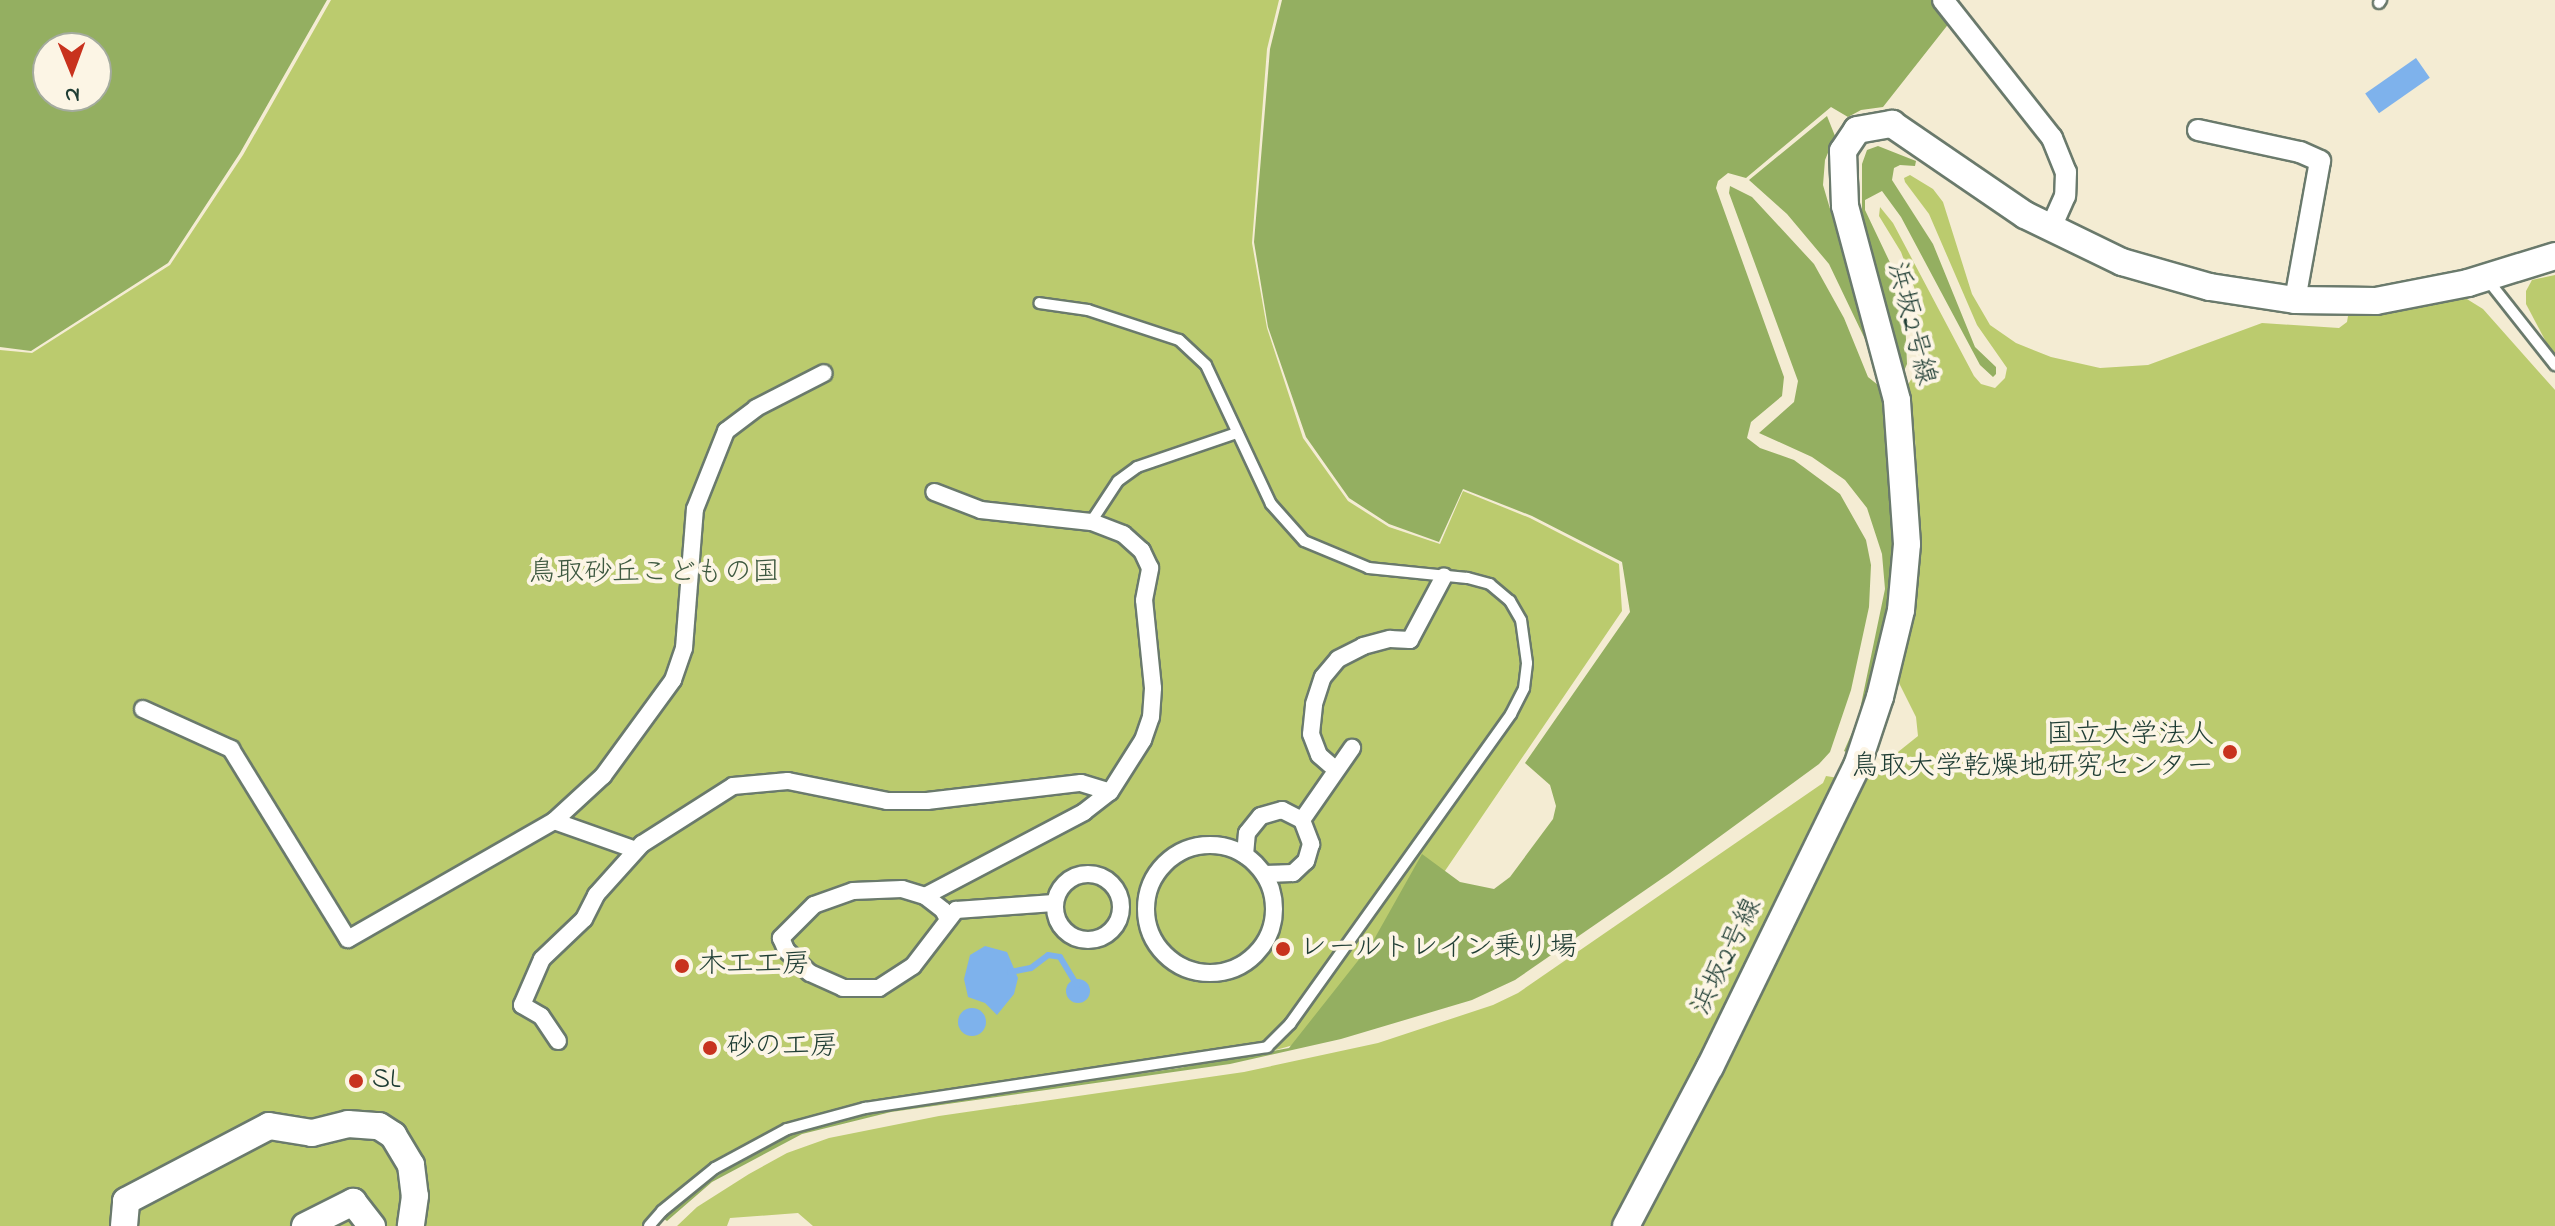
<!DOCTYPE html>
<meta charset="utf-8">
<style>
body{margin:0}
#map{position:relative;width:2555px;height:1226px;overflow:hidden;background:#f4ecd3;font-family:"Indie Flower","Klee One",sans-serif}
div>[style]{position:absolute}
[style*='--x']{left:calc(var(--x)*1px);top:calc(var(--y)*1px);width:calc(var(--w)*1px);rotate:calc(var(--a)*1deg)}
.green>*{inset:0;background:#bbcb6e}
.forest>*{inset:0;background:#94af61}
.water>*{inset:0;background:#7eb2ec;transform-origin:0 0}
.round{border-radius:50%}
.stream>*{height:6px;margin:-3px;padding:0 3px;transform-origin:3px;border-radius:3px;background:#7eb2ec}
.roads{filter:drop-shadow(2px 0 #6a7a6c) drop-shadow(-2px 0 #6a7a6c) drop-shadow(0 2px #6a7a6c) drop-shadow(0 -2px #6a7a6c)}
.service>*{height:10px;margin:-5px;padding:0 5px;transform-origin:5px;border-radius:5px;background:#fff}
.pedestrian>*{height:16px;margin:-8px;padding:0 8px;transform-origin:8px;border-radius:8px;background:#fff}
.pedestrian>.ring{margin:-8px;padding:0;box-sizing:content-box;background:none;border:16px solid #fff;border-radius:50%}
.minor>*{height:20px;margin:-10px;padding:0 10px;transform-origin:10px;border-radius:10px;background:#fff}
.tertiary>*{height:26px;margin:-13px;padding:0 13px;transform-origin:13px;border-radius:13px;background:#fff}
.dots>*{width:22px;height:22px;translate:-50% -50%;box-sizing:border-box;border:4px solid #fcf5e5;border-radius:50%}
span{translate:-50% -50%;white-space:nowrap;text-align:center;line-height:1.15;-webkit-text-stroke:8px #fcf5e5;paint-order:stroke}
.street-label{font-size:28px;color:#1f3d34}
.park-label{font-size:28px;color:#3e5940}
.poi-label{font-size:28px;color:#1f3d34}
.right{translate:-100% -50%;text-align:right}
.left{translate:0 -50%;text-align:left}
.north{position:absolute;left:32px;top:32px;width:80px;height:80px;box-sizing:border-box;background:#fcf5e5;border:2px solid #a4ab9e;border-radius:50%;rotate:179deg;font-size:22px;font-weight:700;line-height:32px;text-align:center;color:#1f3d34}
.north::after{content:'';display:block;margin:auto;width:28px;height:36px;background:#c8321e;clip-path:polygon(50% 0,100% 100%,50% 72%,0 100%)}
</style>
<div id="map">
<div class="green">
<i style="clip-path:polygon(331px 0,1279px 0,1267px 49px,1252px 243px,1267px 328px,1303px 438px,1348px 501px,1389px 527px,1440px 544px,1463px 491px,1530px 518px,1619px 564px,1622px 611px,1402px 934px,1326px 1036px,1272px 1051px,1196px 1065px,882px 1109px,830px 1121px,781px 1137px,733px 1164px,672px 1209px,656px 1226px,0 1226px,0 350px,32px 353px,170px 265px,243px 155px)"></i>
<i style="clip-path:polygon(1910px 175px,1933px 189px,1943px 202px,1972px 294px,1990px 325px,2016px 343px,2051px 357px,2100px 368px,2148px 365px,2262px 323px,2339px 328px,2347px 322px,2348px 316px,2462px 296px,2483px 309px,2555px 390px,2555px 1226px,1640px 1226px,1873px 760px,1890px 779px,1898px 752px,1918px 736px,1916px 717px,1899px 683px,1918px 581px,1920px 539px,1915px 439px,1907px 386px,1919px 367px,1917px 295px,1901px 252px,1879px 216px,1880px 207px,1893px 223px,1974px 376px,1981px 384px,1995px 388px,2005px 378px,2007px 368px,1977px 325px,1929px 214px,1905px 182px,1904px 178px)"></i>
<i style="clip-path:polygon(2555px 275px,2555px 359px,2526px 304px,2526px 291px,2532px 280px)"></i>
<i style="clip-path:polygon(1826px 776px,1838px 778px,1839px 782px,1614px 1226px,813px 1226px,798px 1213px,730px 1218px,727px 1226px,677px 1226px,697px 1207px,749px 1174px,787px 1153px,829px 1138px,939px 1116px,1244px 1072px,1378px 1043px,1493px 1005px,1518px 993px,1823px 783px)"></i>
</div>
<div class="forest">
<i style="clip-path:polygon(evenodd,0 0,327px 0,240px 153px,168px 263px,31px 351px,0 347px,0 0,48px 48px,96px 48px,96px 96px,48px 96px,48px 48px)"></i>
<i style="clip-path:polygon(1282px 0,1933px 0,1950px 22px,1883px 107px,1861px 110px,1848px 117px,1831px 107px,1746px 178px,1728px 173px,1718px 181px,1716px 188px,1784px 377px,1782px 396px,1751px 422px,1747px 438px,1760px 448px,1794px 460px,1840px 494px,1866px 540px,1871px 565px,1869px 607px,1851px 690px,1830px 752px,1819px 764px,1670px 873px,1515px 980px,1472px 1000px,1341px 1039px,1230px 1064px,891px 1112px,802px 1134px,712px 1182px,667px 1221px,664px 1219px,671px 1210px,731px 1166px,782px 1138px,829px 1122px,878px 1111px,1179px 1068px,1289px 1048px,1372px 943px,1422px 854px,1460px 882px,1494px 889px,1510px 877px,1553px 819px,1556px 806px,1550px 785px,1525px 763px,1630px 612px,1622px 562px,1532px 516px,1463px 489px,1439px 542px,1389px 524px,1349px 498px,1306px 437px,1268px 327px,1254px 242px,1270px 49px)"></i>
<i style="clip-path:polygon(1827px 116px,1835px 136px,1825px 160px,1823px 185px,1874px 358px,1829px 264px,1787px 214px,1749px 180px)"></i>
<i style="clip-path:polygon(1878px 146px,1916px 161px,1915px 166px,1900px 165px,1894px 168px,1892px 180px,1933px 244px,1975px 347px,1996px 367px,1996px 374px,1993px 377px,1980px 365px,1901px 217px,1882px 191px,1865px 200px,1865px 210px,1904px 292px,1907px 364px,1904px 371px,1862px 224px,1862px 164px,1867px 150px)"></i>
<i style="clip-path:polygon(1730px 186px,1752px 197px,1814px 264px,1844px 318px,1868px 377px,1878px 385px,1885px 386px,1895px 466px,1895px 581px,1879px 666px,1848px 753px,1844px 751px,1858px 719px,1885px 589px,1882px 554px,1867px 508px,1845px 480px,1812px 457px,1759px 433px,1794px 402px,1798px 381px,1729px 193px)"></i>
</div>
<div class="water">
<i style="left:2416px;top:58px;width:24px;height:62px;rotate:55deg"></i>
<i style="clip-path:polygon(985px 946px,1007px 952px,1018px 978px,1014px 994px,997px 1015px,985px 1003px,968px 997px,964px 979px,970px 955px)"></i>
<i class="round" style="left:1066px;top:979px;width:24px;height:24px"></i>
<i class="round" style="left:958px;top:1008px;width:28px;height:28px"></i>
</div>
<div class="stream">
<i style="--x:1010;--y:972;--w:21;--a:-11"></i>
<i style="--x:1031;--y:968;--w:21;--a:-37"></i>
<i style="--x:1048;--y:955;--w:12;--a:9"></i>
<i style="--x:1060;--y:957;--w:33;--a:59"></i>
</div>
<div class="roads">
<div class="service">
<i style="--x:2379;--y:3;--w:4;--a:-56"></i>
<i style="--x:2487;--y:279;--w:110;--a:51.7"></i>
<i style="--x:1091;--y:522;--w:49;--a:-56.6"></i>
<i style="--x:1118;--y:481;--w:24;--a:-36"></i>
<i style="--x:1137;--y:467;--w:106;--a:-18.8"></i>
<i style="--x:649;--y:1226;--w:20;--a:-49"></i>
<i style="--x:662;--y:1211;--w:68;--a:-39.1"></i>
<i style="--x:715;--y:1168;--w:82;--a:-28.4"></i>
<i style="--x:787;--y:1129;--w:81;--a:-15.1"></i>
<i style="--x:865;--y:1108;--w:407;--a:-8.6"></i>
<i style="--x:1267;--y:1047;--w:33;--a:-45"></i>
<i style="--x:1290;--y:1024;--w:381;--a:-54.5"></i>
<i style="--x:1511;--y:714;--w:29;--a:-63"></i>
<i style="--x:1524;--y:688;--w:25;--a:-83"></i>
<i style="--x:1527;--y:663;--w:43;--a:-97.9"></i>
<i style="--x:1521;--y:620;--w:22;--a:-120"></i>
<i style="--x:1510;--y:601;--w:26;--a:-140"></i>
<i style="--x:1490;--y:584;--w:24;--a:-165"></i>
<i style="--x:1467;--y:578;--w:99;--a:-174.2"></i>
<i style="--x:1369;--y:568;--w:70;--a:-157.4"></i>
<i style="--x:1304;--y:541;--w:50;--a:-131.7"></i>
<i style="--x:1271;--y:504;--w:153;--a:-115.1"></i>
<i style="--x:1206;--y:365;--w:37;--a:-137"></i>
<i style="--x:1179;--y:340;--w:96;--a:-161.8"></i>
<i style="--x:1088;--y:310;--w:49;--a:-171.9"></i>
</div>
<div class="pedestrian">
<i style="--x:143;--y:709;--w:97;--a:24.4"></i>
<i style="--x:231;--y:749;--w:223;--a:58.4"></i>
<i style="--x:348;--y:939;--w:237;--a:-29.8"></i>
<i style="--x:554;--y:821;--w:67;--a:-42.6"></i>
<i style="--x:603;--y:776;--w:119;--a:-53.9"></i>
<i style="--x:673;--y:680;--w:34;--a:-71"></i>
<i style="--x:684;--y:648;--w:139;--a:-85.5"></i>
<i style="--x:695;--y:509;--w:84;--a:-68.3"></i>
<i style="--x:726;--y:431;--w:38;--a:-37"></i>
<i style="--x:756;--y:408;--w:76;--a:-27.2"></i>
<i style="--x:1335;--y:769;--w:21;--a:-139"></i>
<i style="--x:1319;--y:755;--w:22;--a:-111"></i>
<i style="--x:1311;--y:734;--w:30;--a:-84"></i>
<i style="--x:1314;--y:704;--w:28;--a:-72"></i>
<i style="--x:1323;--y:677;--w:23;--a:-50"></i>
<i style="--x:1338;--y:659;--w:28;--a:-27"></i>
<i style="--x:1363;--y:646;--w:28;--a:-15"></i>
<i style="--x:1390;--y:639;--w:20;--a:3"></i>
<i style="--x:1410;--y:640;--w:72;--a:-62"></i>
<i style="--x:1302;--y:820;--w:88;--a:-55.2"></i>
<i style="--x:554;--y:821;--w:87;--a:19.5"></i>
<i class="ring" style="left:1146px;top:845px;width:112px;height:112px"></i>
<i style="--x:1245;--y:855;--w:22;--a:-85"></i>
<i style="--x:1247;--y:833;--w:22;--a:-51"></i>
<i style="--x:1261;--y:816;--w:22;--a:-16"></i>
<i style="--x:1282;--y:810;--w:22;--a:27"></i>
<i style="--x:1302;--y:820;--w:26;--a:69"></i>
<i style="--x:1311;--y:844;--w:18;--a:106"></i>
<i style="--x:1306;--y:861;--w:18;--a:137"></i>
<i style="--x:1293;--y:873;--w:29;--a:178"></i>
<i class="ring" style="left:1055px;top:874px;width:50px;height:50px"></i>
<i style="--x:925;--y:896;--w:180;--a:-27.8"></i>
<i style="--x:1084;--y:812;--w:33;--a:-38"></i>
<i style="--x:1110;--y:792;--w:62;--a:-57.6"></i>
<i style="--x:1143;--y:740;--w:24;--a:-71"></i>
<i style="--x:1151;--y:717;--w:29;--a:-86"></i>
<i style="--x:1153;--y:688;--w:88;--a:-95.8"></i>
<i style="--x:1144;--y:600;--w:33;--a:-79"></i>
<i style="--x:1150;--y:568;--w:19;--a:-115"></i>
<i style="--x:1142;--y:551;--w:25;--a:-138"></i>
<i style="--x:1123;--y:534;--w:34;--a:-159"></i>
<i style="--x:1091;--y:522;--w:111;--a:-173.8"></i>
<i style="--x:981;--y:510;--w:50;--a:-159"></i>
<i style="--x:948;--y:919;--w:10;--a:-119"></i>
<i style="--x:943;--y:910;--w:23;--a:-142"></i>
<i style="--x:925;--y:896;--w:24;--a:-163"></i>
<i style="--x:902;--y:889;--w:49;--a:177.7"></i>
<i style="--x:853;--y:891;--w:41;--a:160.3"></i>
<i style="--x:814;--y:905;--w:47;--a:135"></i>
<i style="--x:781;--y:938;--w:13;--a:67"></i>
<i style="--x:786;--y:950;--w:33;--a:44"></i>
<i style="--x:810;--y:973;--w:36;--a:24"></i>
<i style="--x:843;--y:988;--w:36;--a:0"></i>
<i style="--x:879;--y:988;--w:40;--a:-32.9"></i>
<i style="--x:913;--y:966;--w:71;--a:-52.5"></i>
<i style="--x:956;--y:910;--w:98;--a:-4.1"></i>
<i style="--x:558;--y:1041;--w:30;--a:-124"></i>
<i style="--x:541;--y:1016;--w:22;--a:-150"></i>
<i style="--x:522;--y:1005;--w:50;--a:-66.5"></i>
<i style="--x:542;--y:959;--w:58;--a:-43.6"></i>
<i style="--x:584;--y:919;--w:27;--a:-63"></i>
<i style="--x:596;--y:895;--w:69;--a:-48"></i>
<i style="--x:642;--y:844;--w:108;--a:-32.5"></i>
<i style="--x:733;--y:786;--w:55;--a:-5.2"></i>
<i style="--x:788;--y:781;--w:101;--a:11.4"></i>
<i style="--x:887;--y:801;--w:40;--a:0"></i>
<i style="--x:927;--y:801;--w:155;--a:-6.7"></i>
<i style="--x:1081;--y:783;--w:30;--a:17"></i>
</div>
<div class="minor">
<i style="--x:1943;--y:0;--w:176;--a:51.7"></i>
<i style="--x:2052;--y:138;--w:37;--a:68"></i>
<i style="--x:2066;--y:172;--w:24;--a:92"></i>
<i style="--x:2065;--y:196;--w:35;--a:114"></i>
<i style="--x:2198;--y:130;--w:104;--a:12.2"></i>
<i style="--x:2300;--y:152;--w:22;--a:24"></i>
<i style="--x:2320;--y:161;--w:141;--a:100.2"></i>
</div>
<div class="tertiary">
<i style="--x:124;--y:1226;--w:25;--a:-85"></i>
<i style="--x:126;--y:1201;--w:161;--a:-27.7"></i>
<i style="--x:269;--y:1126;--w:44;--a:9.2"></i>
<i style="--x:312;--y:1133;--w:37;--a:-14"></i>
<i style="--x:348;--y:1124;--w:31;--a:4"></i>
<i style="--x:379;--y:1126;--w:17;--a:33"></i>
<i style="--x:393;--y:1135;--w:35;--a:59"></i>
<i style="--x:411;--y:1165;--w:31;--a:83"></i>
<i style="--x:415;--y:1196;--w:30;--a:98"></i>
<i style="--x:305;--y:1226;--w:54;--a:-26.6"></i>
<i style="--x:353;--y:1202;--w:31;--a:52"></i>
<i style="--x:1626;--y:1226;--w:180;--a:-62.2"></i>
<i style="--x:1710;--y:1067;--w:335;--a:-64"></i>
<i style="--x:1857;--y:766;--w:73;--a:-71.6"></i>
<i style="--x:1880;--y:697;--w:89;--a:-76.4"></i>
<i style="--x:1901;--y:610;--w:66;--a:-84.8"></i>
<i style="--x:1907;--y:544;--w:144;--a:-94"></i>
<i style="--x:1897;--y:400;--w:201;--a:-105"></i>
<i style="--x:1845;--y:206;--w:55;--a:-92.1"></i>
<i style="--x:1843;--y:151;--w:25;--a:-56"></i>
<i style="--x:1857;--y:130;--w:36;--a:-10"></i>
<i style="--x:1892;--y:124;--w:161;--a:34.4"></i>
<i style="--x:2025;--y:215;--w:108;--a:25.9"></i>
<i style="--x:2122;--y:262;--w:91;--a:15.9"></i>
<i style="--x:2210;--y:287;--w:86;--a:8.7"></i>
<i style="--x:2295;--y:300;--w:81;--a:0.7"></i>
<i style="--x:2376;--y:301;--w:94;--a:-11.1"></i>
<i style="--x:2468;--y:283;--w:91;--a:-17.2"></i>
</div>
</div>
<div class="dots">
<i style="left:2230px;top:752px;background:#c8321e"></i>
<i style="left:1283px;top:949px;background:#c8321e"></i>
<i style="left:682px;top:966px;background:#c8321e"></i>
<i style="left:710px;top:1048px;background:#c8321e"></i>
<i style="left:356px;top:1081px;background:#c8321e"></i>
</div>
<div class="street-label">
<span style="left:1910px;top:324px;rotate:76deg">浜坂2号線</span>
<span style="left:1728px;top:957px;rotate:-64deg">浜坂2号線</span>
</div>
<div class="park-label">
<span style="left:654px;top:574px">鳥取砂丘こどもの国</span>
</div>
<div class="poi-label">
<span class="right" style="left:2214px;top:752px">国立大学法人<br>鳥取大学乾燥地研究センター</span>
<span class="left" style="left:1299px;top:949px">レールトレイン乗り場</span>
<span class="left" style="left:698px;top:966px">木工工房</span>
<span class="left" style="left:726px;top:1048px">砂の工房</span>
<span class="left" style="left:372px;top:1081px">SL</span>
</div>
<div class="north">N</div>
</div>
